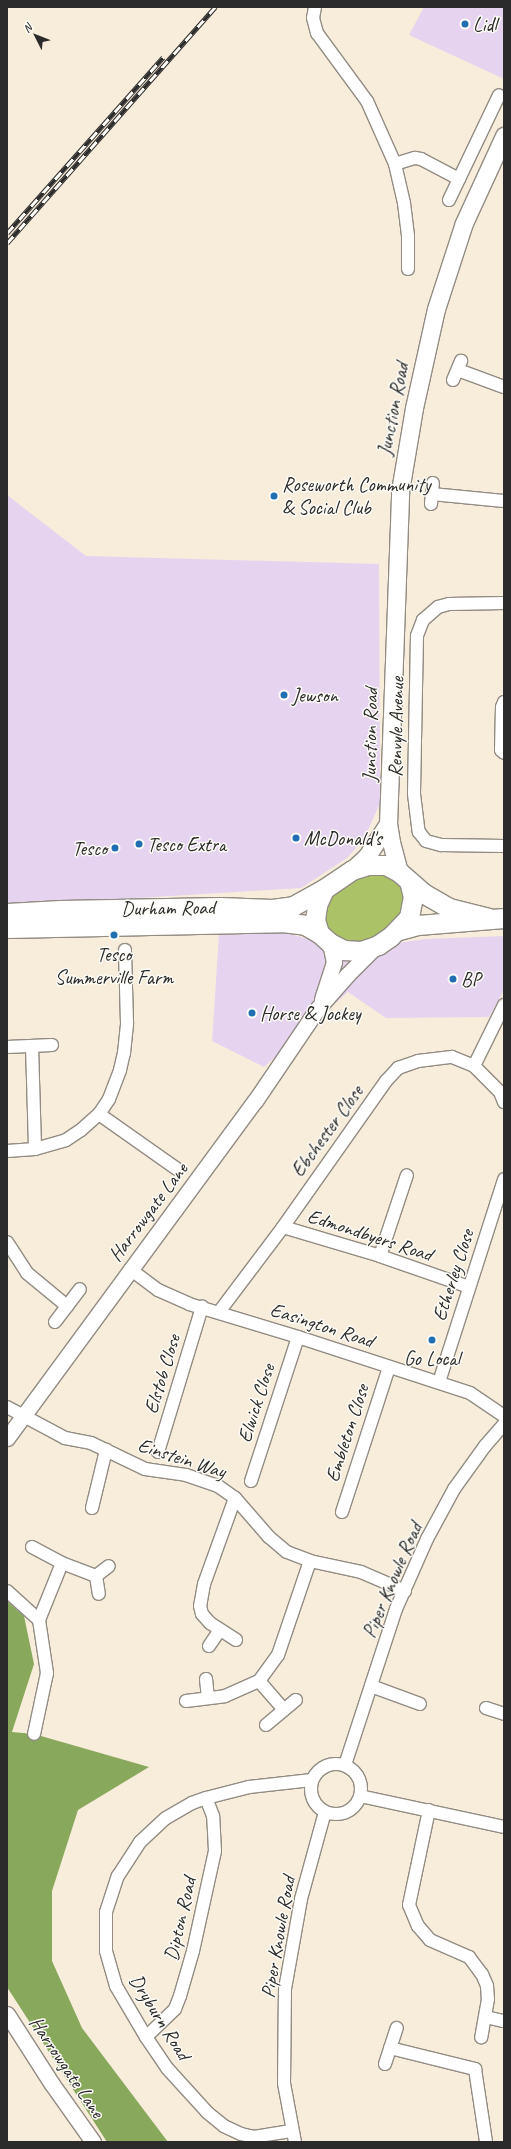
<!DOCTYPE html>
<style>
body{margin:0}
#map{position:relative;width:511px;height:2149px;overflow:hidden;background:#f8ecdb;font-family:Caveat,sans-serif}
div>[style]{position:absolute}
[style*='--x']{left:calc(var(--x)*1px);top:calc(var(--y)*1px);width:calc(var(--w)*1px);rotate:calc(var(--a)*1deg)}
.built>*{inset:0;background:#e6d3f0}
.green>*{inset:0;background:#abc267}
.forest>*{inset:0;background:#88a85c}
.roads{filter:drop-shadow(1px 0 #928c83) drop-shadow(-1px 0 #928c83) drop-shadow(0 1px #928c83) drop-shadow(0 -1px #928c83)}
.minor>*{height:12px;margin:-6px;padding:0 6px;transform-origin:6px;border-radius:6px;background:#fff}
.minor>.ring{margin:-6px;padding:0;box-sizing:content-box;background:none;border:12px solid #fff;border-radius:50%}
.tertiary>*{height:15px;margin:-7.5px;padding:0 7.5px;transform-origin:7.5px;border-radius:7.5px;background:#fff}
.secondary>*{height:17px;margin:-8.5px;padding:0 8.5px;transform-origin:8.5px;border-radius:8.5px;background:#fff}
.primary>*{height:19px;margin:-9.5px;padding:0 9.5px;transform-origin:9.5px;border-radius:9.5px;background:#fff}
.rail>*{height:4.5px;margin-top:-2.25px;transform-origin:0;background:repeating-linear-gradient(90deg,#fdfcf7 0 9px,#2b2b2b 0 18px);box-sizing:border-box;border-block:1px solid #2b2b2b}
.dots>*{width:11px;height:11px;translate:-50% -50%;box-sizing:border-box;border:2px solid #fdfcf7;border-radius:50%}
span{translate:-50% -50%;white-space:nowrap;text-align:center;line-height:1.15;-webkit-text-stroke:3px #fdfcf7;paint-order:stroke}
.poi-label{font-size:20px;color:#2b2b2b}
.left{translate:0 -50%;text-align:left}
.right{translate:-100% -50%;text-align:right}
.street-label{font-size:20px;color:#2b2b2b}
.frame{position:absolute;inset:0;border:8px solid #2b2b2b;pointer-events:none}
.north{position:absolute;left:16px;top:16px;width:40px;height:40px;-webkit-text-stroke:3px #fdfcf7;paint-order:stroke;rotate:312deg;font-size:11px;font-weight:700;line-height:16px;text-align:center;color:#2b2b2b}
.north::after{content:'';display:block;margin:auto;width:14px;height:18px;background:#2b2b2b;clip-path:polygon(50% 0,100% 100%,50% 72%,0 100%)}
</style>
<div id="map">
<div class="built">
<i style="clip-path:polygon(424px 7px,504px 7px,504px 79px,409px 35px)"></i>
<i style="clip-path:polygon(7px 495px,86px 556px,379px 564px,380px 803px,364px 839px,347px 858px,301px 888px,7px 906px)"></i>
<i style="clip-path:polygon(283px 932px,348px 950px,426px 939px,504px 936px,504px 990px,489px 1017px,386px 1018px,348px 992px,264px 1067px,212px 1041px,219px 935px)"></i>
</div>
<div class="green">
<i style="clip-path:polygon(380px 873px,388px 875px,401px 886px,405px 893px,405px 909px,387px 931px,365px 942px,344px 942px,326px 928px,323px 915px,330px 896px,348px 882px,369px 874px)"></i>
</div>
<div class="forest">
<i style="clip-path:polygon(7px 1601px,24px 1616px,34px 1664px,12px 1732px,34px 1734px,149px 1767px,78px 1810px,52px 1891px,52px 1961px,82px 2028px,168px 2142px,107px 2142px,7px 1987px)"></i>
</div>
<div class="roads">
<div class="minor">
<i style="--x:315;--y:7;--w:11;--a:100"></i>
<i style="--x:313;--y:18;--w:16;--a:75"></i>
<i style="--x:317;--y:33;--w:84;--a:53.7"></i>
<i style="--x:367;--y:101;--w:69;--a:66"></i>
<i style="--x:395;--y:164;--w:40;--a:77"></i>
<i style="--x:404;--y:203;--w:33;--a:83"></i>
<i style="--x:408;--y:236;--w:33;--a:90"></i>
<i style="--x:395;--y:164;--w:21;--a:-17"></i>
<i style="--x:415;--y:158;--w:6;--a:9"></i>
<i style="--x:421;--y:159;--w:43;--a:27.8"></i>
<i style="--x:449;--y:200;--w:116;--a:-64.5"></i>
<i style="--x:458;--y:370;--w:49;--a:20.3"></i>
<i style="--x:453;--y:380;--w:21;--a:-67"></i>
<i style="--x:432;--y:494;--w:72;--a:5.6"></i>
<i style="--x:431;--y:504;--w:21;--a:-85"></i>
<i style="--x:504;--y:603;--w:55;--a:179"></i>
<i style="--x:449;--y:604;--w:11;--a:165"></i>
<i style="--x:438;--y:607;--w:20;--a:139"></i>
<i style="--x:423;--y:620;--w:17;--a:111"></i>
<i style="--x:417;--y:636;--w:158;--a:91.1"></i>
<i style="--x:414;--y:794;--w:38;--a:83"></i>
<i style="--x:419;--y:832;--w:11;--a:52"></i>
<i style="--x:426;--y:841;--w:16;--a:15"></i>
<i style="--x:441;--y:845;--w:63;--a:0.9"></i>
<i style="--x:504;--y:702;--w:5;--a:112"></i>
<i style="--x:502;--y:707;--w:43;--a:91.3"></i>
<i style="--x:501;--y:750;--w:4;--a:45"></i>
<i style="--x:32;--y:1046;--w:103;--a:88.3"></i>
<i style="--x:7;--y:1047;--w:45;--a:-2.5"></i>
<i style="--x:474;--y:1066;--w:68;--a:-63.8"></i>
<i style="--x:99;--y:1114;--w:95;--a:35.2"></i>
<i style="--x:7;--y:1151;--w:28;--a:-4"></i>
<i style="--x:35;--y:1149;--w:32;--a:-16"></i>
<i style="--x:66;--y:1140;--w:18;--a:-34"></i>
<i style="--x:81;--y:1130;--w:24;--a:-42"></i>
<i style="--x:99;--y:1114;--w:18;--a:-56"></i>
<i style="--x:109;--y:1099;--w:31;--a:-69"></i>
<i style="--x:120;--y:1070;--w:17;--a:-77"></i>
<i style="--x:124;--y:1053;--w:30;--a:-84"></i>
<i style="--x:127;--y:1023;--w:73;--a:-91.6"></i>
<i style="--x:283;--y:1227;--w:101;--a:16.6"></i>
<i style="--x:380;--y:1256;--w:94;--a:19.2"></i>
<i style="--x:7;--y:1242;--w:37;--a:57"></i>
<i style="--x:27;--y:1273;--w:52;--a:39.5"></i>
<i style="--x:380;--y:1256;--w:85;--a:-71.6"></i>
<i style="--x:130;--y:1269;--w:35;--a:37"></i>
<i style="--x:158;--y:1290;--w:34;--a:24"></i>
<i style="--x:189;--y:1304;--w:114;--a:16.8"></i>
<i style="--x:298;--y:1337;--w:181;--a:18"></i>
<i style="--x:470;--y:1393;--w:41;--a:34.1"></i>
<i style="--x:219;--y:1312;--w:106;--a:-53"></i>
<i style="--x:283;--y:1227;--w:179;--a:-54.8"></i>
<i style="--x:386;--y:1081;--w:18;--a:-47"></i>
<i style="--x:398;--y:1068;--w:21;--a:-19"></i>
<i style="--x:418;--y:1061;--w:34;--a:-7"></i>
<i style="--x:452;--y:1057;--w:24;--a:22"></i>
<i style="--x:474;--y:1066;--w:37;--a:45"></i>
<i style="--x:500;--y:1092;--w:11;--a:68"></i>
<i style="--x:55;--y:1322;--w:41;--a:-52.9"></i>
<i style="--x:439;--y:1382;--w:213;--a:-72.2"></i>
<i style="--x:7;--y:1407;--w:66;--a:28.1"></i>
<i style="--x:65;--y:1438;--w:26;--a:11"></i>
<i style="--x:91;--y:1443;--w:60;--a:25.7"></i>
<i style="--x:145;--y:1469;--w:41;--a:8.3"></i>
<i style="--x:186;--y:1475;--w:34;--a:19"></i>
<i style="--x:218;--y:1486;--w:21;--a:35"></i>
<i style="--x:235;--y:1498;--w:52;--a:48.9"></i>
<i style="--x:269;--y:1537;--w:23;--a:40"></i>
<i style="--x:287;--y:1552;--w:25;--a:21"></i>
<i style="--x:310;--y:1561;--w:52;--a:12.2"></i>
<i style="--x:361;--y:1572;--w:48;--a:23.4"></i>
<i style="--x:158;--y:1452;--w:152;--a:-73.1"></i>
<i style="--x:251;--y:1481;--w:151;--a:-71.9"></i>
<i style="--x:235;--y:1498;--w:91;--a:109.8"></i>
<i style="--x:204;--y:1584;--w:22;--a:100"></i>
<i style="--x:200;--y:1606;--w:8;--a:76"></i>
<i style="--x:202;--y:1614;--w:12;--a:48"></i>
<i style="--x:210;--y:1623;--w:31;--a:33"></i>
<i style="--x:92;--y:1508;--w:60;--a:-76.4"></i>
<i style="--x:342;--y:1512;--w:152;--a:-72"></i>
<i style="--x:32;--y:1547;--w:34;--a:28"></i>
<i style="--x:62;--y:1563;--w:36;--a:21"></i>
<i style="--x:96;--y:1576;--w:18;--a:81"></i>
<i style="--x:96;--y:1576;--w:16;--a:-38"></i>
<i style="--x:7;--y:1591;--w:43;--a:42.2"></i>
<i style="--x:39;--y:1620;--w:54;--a:81.4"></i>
<i style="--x:47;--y:1673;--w:62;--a:102"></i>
<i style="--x:39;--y:1620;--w:61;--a:-68"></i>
<i style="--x:209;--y:1646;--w:18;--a:-56"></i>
<i style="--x:206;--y:1679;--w:19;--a:84"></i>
<i style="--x:259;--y:1681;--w:38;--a:49"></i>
<i style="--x:371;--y:1686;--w:52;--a:20.2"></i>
<i style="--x:186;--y:1701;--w:39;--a:-7"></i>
<i style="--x:225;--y:1696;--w:37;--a:-24"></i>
<i style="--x:259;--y:1681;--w:32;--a:-54"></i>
<i style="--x:278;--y:1655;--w:99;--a:-71.2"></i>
<i style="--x:486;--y:1708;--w:19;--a:18"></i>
<i style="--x:266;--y:1725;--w:39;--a:-40"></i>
<i class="ring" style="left:311px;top:1764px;width:38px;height:38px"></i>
<i style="--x:345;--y:1765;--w:164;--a:-71.9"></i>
<i style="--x:396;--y:1609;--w:77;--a:-66.1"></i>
<i style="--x:427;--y:1539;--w:57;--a:-61.6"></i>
<i style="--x:454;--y:1489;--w:53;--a:-54.2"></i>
<i style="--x:485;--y:1446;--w:29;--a:-49"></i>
<i style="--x:360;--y:1796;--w:147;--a:12.1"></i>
<i style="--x:429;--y:1810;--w:97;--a:101.9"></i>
<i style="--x:409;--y:1905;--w:23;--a:67"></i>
<i style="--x:418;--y:1926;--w:18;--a:49"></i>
<i style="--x:430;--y:1940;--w:43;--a:23.6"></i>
<i style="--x:469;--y:1957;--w:21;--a:53"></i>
<i style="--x:482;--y:1974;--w:13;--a:67"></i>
<i style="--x:487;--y:1986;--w:13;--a:86"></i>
<i style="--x:488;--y:1999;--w:39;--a:100"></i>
<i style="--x:486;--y:2017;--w:18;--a:13"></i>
<i style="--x:146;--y:2037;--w:40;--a:-44"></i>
<i style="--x:175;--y:2009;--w:14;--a:-69"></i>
<i style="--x:180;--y:1996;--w:47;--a:-73.9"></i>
<i style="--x:193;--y:1951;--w:102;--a:-77.6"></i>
<i style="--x:215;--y:1851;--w:35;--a:-93"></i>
<i style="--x:213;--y:1816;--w:19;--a:-111"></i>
<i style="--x:390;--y:2048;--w:88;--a:13.9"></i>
<i style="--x:475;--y:2069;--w:74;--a:81.4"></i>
<i style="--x:385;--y:2064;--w:38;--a:-72"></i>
<i style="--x:291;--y:2131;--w:36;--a:171"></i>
<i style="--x:255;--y:2137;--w:14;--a:-168"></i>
<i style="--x:241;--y:2134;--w:19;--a:-155"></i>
<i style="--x:224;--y:2126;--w:22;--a:-141"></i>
<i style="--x:207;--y:2112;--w:59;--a:-132.3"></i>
<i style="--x:167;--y:2068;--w:37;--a:-124"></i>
<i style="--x:146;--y:2037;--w:59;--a:-120.5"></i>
<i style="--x:116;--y:1986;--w:36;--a:-106"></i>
<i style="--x:106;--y:1951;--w:39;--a:-90"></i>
<i style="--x:106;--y:1912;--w:38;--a:-72"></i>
<i style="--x:118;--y:1876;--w:40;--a:-57.1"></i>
<i style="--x:140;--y:1842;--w:35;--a:-43"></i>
<i style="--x:166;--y:1818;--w:30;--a:-30"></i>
<i style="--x:192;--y:1803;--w:15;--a:-20"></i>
<i style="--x:206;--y:1798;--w:44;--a:-14.3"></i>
<i style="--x:249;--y:1787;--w:63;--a:-6.3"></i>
<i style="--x:295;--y:2142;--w:60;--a:-100.6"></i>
<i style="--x:284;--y:2083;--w:94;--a:-89.4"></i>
<i style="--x:285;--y:1989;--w:91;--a:-79.9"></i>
<i style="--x:301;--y:1899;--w:90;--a:-74.6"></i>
</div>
<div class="tertiary">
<i style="--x:322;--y:999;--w:39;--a:-72"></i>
<i style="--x:334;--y:962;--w:19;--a:-102"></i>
<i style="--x:7;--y:1438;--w:418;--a:-53.7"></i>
<i style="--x:255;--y:1101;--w:112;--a:-55.9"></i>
<i style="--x:318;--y:1008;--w:45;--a:-48.6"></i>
<i style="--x:348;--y:974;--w:38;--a:-45"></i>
<i style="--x:7;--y:2014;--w:83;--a:57.3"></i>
<i style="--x:52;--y:2084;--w:71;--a:54.7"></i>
</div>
<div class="secondary">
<i style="--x:352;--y:870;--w:21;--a:-43"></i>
<i style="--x:367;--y:856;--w:38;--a:-57"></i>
<i style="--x:399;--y:872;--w:31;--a:-105"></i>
<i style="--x:391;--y:842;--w:18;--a:-99"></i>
<i style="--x:388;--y:824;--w:333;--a:-87.9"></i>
<i style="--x:400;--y:491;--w:84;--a:-80.4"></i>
<i style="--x:414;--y:408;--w:101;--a:-77.5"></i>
<i style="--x:436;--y:309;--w:90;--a:-72"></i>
<i style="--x:464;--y:223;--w:96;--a:-65.3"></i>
</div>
<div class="primary">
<i style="--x:7;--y:913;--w:53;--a:-3.2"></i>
<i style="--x:60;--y:910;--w:160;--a:-1.1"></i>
<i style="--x:220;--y:907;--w:52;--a:2.2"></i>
<i style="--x:272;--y:909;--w:21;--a:-8"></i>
<i style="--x:293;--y:906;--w:35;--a:-29"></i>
<i style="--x:324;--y:889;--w:34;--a:-34"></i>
<i style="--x:352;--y:870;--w:17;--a:-17"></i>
<i style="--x:368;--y:865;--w:18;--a:0"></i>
<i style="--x:386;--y:865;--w:15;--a:28"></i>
<i style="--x:399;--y:872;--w:32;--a:41"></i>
<i style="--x:423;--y:893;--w:30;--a:30"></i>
<i style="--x:449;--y:908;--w:41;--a:14"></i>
<i style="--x:7;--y:928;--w:275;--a:-1.2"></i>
<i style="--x:282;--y:922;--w:23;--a:7"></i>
<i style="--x:305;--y:925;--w:16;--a:30"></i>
<i style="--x:319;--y:933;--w:15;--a:42"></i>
<i style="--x:330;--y:943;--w:16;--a:27"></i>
<i style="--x:344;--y:950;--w:17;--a:3"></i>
<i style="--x:361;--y:951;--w:18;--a:-19"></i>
<i style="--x:378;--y:945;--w:14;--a:-34"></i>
<i style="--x:390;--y:937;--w:28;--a:-46"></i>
<i style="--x:409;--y:917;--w:20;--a:-79"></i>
<i style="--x:413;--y:897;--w:16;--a:-104"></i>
<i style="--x:399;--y:930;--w:20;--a:-15"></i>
<i style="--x:418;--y:925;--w:86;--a:-4.7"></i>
<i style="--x:319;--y:933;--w:14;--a:-107"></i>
<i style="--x:315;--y:920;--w:15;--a:-82"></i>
<i style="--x:317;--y:905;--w:17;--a:-66"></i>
</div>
</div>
<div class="rail">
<i style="--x:7;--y:233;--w:235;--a:-48.4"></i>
<i style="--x:7;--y:243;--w:315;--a:-48.6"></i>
</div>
<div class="dots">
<i style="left:465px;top:24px;background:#1f6fb2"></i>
<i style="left:274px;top:496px;background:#1f6fb2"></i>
<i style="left:284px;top:695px;background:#1f6fb2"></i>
<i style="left:296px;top:838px;background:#1f6fb2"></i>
<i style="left:139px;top:844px;background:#1f6fb2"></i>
<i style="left:115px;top:848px;background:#1f6fb2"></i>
<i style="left:114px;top:935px;background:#1f6fb2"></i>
<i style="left:453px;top:979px;background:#1f6fb2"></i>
<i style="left:252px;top:1013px;background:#1f6fb2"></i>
<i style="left:432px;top:1340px;background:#1f6fb2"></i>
</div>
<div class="poi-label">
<span class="left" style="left:473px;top:24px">Lidl</span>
<span class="left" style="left:282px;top:496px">Roseworth Community<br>&amp; Social Club</span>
<span class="left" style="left:292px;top:695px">Jewson</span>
<span class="left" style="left:304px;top:838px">McDonald's</span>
<span class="left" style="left:147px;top:844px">Tesco Extra</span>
<span class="right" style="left:107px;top:848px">Tesco</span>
<span style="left:114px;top:966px">Tesco<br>Summerville Farm</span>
<span class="left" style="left:461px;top:979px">BP</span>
<span class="left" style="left:260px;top:1013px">Horse &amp; Jockey</span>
<span style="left:432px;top:1358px">Go Local</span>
</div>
<div class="street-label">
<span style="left:393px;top:409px;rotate:-79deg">Junction Road</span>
<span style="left:396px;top:727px;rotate:-89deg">Renvyle Avenue</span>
<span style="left:370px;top:735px;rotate:-89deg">Junction Road</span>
<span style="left:168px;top:908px;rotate:-1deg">Durham Road</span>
<span style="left:327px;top:1131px;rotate:-54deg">Ebchester Close</span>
<span style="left:148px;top:1212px;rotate:-53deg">Harrowgate Lane</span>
<span style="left:370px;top:1235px;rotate:18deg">Edmondbyers Road</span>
<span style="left:453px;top:1275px;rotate:-72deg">Etherley Close</span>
<span style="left:322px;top:1325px;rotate:18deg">Easington Road</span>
<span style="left:162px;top:1374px;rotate:-73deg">Elstob Close</span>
<span style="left:256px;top:1403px;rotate:-72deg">Elwick Close</span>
<span style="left:347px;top:1433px;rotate:-72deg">Embleton Close</span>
<span style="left:182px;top:1458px;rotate:18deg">Einstein Way</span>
<span style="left:392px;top:1580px;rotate:-67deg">Piper Knowle Road</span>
<span style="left:180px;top:1919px;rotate:-77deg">Dipton Road</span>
<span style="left:278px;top:1937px;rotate:-80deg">Piper Knowle Road</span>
<span style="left:160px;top:2017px;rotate:58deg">Dryburn Road</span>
<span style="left:67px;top:2067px;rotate:56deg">Harrowgate Lane</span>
</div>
<div class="frame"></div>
<div class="north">N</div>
</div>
